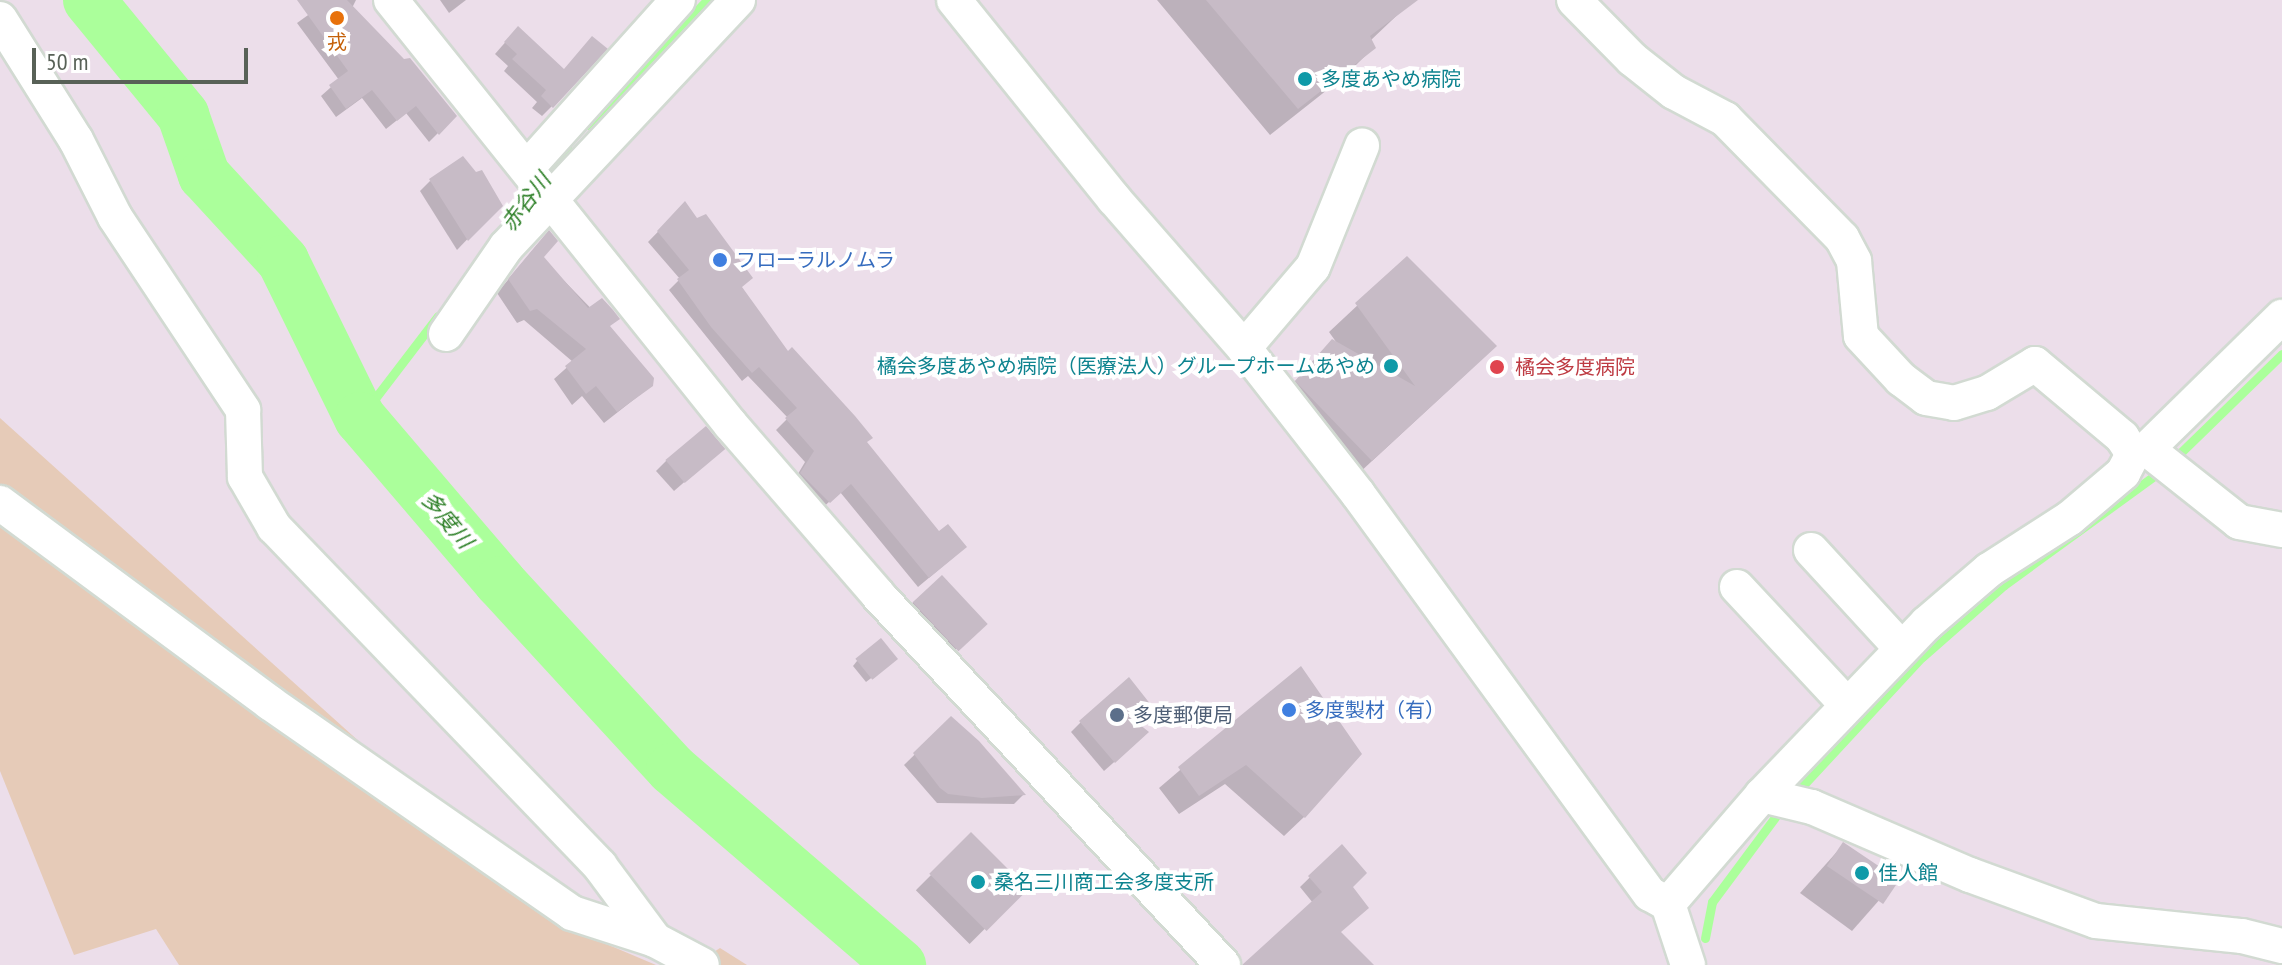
<!DOCTYPE html>
<meta charset="utf-8">
<style>
body{margin:0}
#map{position:relative;width:2282px;height:965px;overflow:hidden;background:#ecdeea;font-family:"PT Sans Narrow","Noto Sans JP",sans-serif}
div>[style]{position:absolute}
[style*='--x']{left:calc(var(--x)*1px);top:calc(var(--y)*1px);width:calc(var(--w)*1px);rotate:calc(var(--a)*1deg)}
.green>*{inset:0;background:#e6cbb8}
.shadow>*{inset:0;background:#0003;transform-origin:0 0}
.stream>*{height:9px;margin:-4.5px;padding:0 4.5px;transform-origin:4.5px;border-radius:4.5px;background:#abff9b}
.river>*{height:52px;margin:-26px;padding:0 26px;transform-origin:26px;border-radius:26px;background:#abff9b}
.building>*{inset:0;background:#c7bbc6;transform-origin:0 0}
.roads{filter:drop-shadow(2px 0 #d2dad2) drop-shadow(-2px 0 #d2dad2) drop-shadow(0 2px #d2dad2) drop-shadow(0 -2px #d2dad2)}
.minor>*{height:34px;margin:-17px;padding:0 17px;transform-origin:17px;border-radius:17px;background:#fff}
.dots>*{width:22px;height:22px;translate:-50% -50%;box-sizing:border-box;border:4px solid #fff;border-radius:50%}
span{translate:-50% -50%;white-space:nowrap;text-align:center;line-height:1.15;-webkit-text-stroke:8px #fff;paint-order:stroke}
.food-label{font-size:20px;color:#c56008}
.culture-label{font-size:20px;color:#0d838f}
.left{translate:0 -50%;text-align:left}
.right{translate:-100% -50%;text-align:right}
.shop-label{font-size:20px;color:#366cbe}
.health-label{font-size:20px;color:#be3a42}
.service-label{font-size:20px;color:#4e5e75}
.water-label{font-size:22px;color:#2e8028;font-style:italic}
.scale{position:absolute;left:32px;top:48px;width:216px;height:36px;box-sizing:border-box;border:4px solid #586157;border-top:0;padding-left:10px;font-size:24px;line-height:28px;white-space:nowrap;color:#586157;-webkit-text-stroke:6px #fff;paint-order:stroke}
</style>
<div id="map">
<div class="green">
<i style="clip-path:polygon(0 418px,564px 926px,656px 965px,179px 965px,156px 929px,74px 955px,0 771px)"></i>
<i style="clip-path:polygon(720px 948px,747px 965px,694px 965px)"></i>
</div>
<div class="shadow">
<i style="clip-path:polygon(329px 0,356px 0,352px 8px,455px 116px,429px 142px,406px 113px,386px 129px,362px 98px,336px 117px,321px 96px,339px 80px,297px 23px)"></i>
<i style="clip-path:polygon(440px 0,466px 0,449px 13px)"></i>
<i style="clip-path:polygon(1157px 0,1409px 0,1411px 2px,1370px 41px,1373px 48px,1346px 75px,1270px 135px)"></i>
<i style="clip-path:polygon(509px 38px,563px 71px,552px 106px,542px 116px,532px 108px,537px 102px,504px 71px,508px 66px,495px 54px)"></i>
<i style="clip-path:polygon(430px 181px,500px 205px,457px 250px,420px 191px)"></i>
<i style="clip-path:polygon(685px 204px,787px 354px,955px 556px,918px 587px,840px 492px,819px 511px,792px 484px,805px 462px,776px 430px,788px 418px,748px 376px,742px 381px,669px 290px,680px 279px,648px 242px)"></i>
<i style="clip-path:polygon(537px 245px,541px 257px,609px 327px,651px 386px,604px 423px,582px 396px,572px 405px,554px 379px,573px 362px,524px 320px,517px 323px,497px 293px)"></i>
<i style="clip-path:polygon(1407px 259px,1467px 373px,1344px 487px,1269px 409px,1332px 342px,1339px 346px,1329px 332px)"></i>
<i style="clip-path:polygon(712px 458px,674px 491px,656px 471px,666px 461px)"></i>
<i style="clip-path:polygon(941px 578px,974px 634px,945px 658px,902px 612px)"></i>
<i style="clip-path:polygon(857px 661px,891px 663px,866px 682px,853px 666px)"></i>
<i style="clip-path:polygon(1300px 668px,1304px 817px,1284px 836px,1225px 784px,1179px 814px,1159px 788px)"></i>
<i style="clip-path:polygon(951px 719px,1023px 795px,1014px 804px,937px 803px,904px 765px)"></i>
<i style="clip-path:polygon(1081px 722px,1137px 725px,1137px 742px,1104px 771px,1071px 732px)"></i>
<i style="left:971px;top:835px;width:76px;height:78px;rotate:45deg"></i>
<i style="clip-path:polygon(1843px 845px,1896px 881px,1852px 931px,1800px 893px)"></i>
<i style="clip-path:polygon(1341px 847px,1351px 887px,1300px 965px,1246px 965px,1313px 903px,1300px 887px)"></i>
</div>
<div class="stream">
<i style="--x:588;--y:125;--w:173;--a:-46.4"></i>
<i style="--x:520;--y:209;--w:78;--a:-52.8"></i>
<i style="--x:360;--y:418;--w:128;--a:-52.6"></i>
<i style="--x:2173;--y:460;--w:152;--a:-44.2"></i>
<i style="--x:1794;--y:795;--w:188;--a:-47.2"></i>
<i style="--x:1922;--y:657;--w:109;--a:-41.3"></i>
<i style="--x:2004;--y:585;--w:195;--a:-36"></i>
<i style="--x:1705;--y:938;--w:37;--a:-79"></i>
<i style="--x:1712;--y:902;--w:116;--a:-53.4"></i>
</div>
<div class="river">
<i style="--x:89;--y:0;--w:149;--a:50.7"></i>
<i style="--x:183;--y:115;--w:64;--a:70.7"></i>
<i style="--x:204;--y:175;--w:117;--a:47.4"></i>
<i style="--x:283;--y:261;--w:175;--a:63.9"></i>
<i style="--x:360;--y:418;--w:216;--a:49.5"></i>
<i style="--x:500;--y:582;--w:254;--a:47.4"></i>
<i style="--x:672;--y:769;--w:301;--a:40.7"></i>
</div>
<div class="building">
<i style="clip-path:polygon(297px 0,347px 0,404px 59px,410px 58px,457px 116px,439px 135px,416px 106px,397px 121px,372px 90px,346px 109px,329px 85px,348px 71px)"></i>
<i style="clip-path:polygon(1206px 0,1418px 0,1370px 36px,1376px 48px,1298px 109px)"></i>
<i style="clip-path:polygon(518px 26px,564px 69px,592px 36px,608px 49px,553px 108px,541px 96px,546px 90px,512px 59px,517px 54px,504px 42px)"></i>
<i style="clip-path:polygon(463px 156px,476px 172px,482px 170px,503px 206px,468px 241px,429px 179px)"></i>
<i style="clip-path:polygon(685px 201px,697px 218px,706px 214px,753px 278px,742px 287px,788px 351px,792px 347px,855px 416px,873px 438px,867px 442px,939px 531px,948px 524px,967px 547px,929px 578px,851px 484px,830px 503px,800px 473px,814px 451px,785px 418px,797px 408px,759px 367px,752px 373px,711px 327px,677px 279px,689px 270px,657px 231px)"></i>
<i style="clip-path:polygon(549px 230px,558px 241px,544px 257px,588px 308px,602px 298px,613px 310px,620px 319px,610px 326px,654px 378px,653px 386px,617px 412px,596px 386px,586px 394px,565px 366px,586px 349px,537px 309px,530px 311px,508px 279px)"></i>
<i style="clip-path:polygon(1407px 256px,1497px 346px,1372px 461px,1295px 381px,1332px 339px,1415px 386px,1355px 303px)"></i>
<i style="left:706px;top:426px;width:30px;height:53px;rotate:50deg"></i>
<i style="left:942px;top:575px;width:67px;height:40px;rotate:47deg"></i>
<i style="left:881px;top:638px;width:27px;height:33px;rotate:51deg"></i>
<i style="clip-path:polygon(1301px 666px,1362px 754px,1305px 818px,1246px 765px,1199px 796px,1178px 767px)"></i>
<i style="clip-path:polygon(1129px 677px,1155px 710px,1139px 724px,1149px 732px,1115px 763px,1079px 721px)"></i>
<i style="clip-path:polygon(951px 716px,979px 741px,1026px 795px,982px 798px,948px 794px,940px 788px,913px 753px)"></i>
<i style="left:971px;top:832px;width:81px;height:59px;rotate:45deg"></i>
<i style="left:1843px;top:842px;width:68px;height:29px;rotate:34deg"></i>
<i style="clip-path:polygon(1342px 844px,1367px 873px,1353px 887px,1369px 908px,1341px 932px,1374px 965px,1242px 965px,1322px 892px,1308px 876px)"></i>
</div>
<div class="roads">
<div class="minor">
<i style="--x:391;--y:0;--w:544;--a:51.34"></i>
<i style="--x:731;--y:425;--w:225;--a:49.1"></i>
<i style="--x:878;--y:595;--w:506;--a:47"></i>
<i style="--x:954;--y:0;--w:255;--a:51.2"></i>
<i style="--x:1114;--y:199;--w:198;--a:48.9"></i>
<i style="--x:1244;--y:348;--w:185;--a:52"></i>
<i style="--x:1358;--y:494;--w:495;--a:53.9"></i>
<i style="--x:1650;--y:894;--w:21;--a:29"></i>
<i style="--x:1668;--y:904;--w:64;--a:71.8"></i>
<i style="--x:1574;--y:0;--w:83;--a:45.5"></i>
<i style="--x:1632;--y:59;--w:53;--a:38.2"></i>
<i style="--x:1674;--y:92;--w:58;--a:27.9"></i>
<i style="--x:1725;--y:119;--w:167;--a:45.5"></i>
<i style="--x:1842;--y:238;--w:26;--a:62"></i>
<i style="--x:1854;--y:261;--w:75;--a:84.7"></i>
<i style="--x:1861;--y:336;--w:59;--a:47.1"></i>
<i style="--x:1901;--y:379;--w:31;--a:37"></i>
<i style="--x:1926;--y:398;--w:28;--a:10"></i>
<i style="--x:1954;--y:403;--w:34;--a:-17"></i>
<i style="--x:1987;--y:393;--w:56;--a:-31.1"></i>
<i style="--x:2035;--y:364;--w:114;--a:40"></i>
<i style="--x:2122;--y:437;--w:20;--a:57"></i>
<i style="--x:0;--y:19;--w:143;--a:57.9"></i>
<i style="--x:76;--y:140;--w:86;--a:63.1"></i>
<i style="--x:115;--y:217;--w:232;--a:56.4"></i>
<i style="--x:243;--y:410;--w:67;--a:88.3"></i>
<i style="--x:245;--y:477;--w:58;--a:59.9"></i>
<i style="--x:274;--y:527;--w:470;--a:46.1"></i>
<i style="--x:600;--y:866;--w:92;--a:53.4"></i>
<i style="--x:527;--y:168;--w:226;--a:-48.1"></i>
<i style="--x:446;--y:334;--w:106;--a:-55.4"></i>
<i style="--x:506;--y:247;--w:339;--a:-46.8"></i>
<i style="--x:1244;--y:348;--w:106;--a:-49.6"></i>
<i style="--x:1313;--y:267;--w:131;--a:-68"></i>
<i style="--x:2147;--y:449;--w:117;--a:38.4"></i>
<i style="--x:2239;--y:522;--w:44;--a:10.5"></i>
<i style="--x:0;--y:503;--w:336;--a:36.5"></i>
<i style="--x:270;--y:703;--w:368;--a:34.8"></i>
<i style="--x:572;--y:913;--w:87;--a:18"></i>
<i style="--x:655;--y:940;--w:53;--a:28"></i>
<i style="--x:1811;--y:550;--w:134;--a:47.4"></i>
<i style="--x:1737;--y:587;--w:161;--a:47"></i>
<i style="--x:1762;--y:795;--w:51;--a:13.5"></i>
<i style="--x:1812;--y:807;--w:172;--a:23.3"></i>
<i style="--x:1970;--y:875;--w:134;--a:20.1"></i>
<i style="--x:2096;--y:921;--w:147;--a:5.9"></i>
<i style="--x:2242;--y:936;--w:41;--a:14"></i>
<i style="--x:1668;--y:904;--w:144;--a:-49.2"></i>
<i style="--x:1762;--y:795;--w:237;--a:-46.2"></i>
<i style="--x:1926;--y:624;--w:83;--a:-40.6"></i>
<i style="--x:1989;--y:570;--w:96;--a:-32.7"></i>
<i style="--x:2070;--y:518;--w:70;--a:-40.3"></i>
<i style="--x:2123;--y:473;--w:21;--a:-62"></i>
<i style="--x:2133;--y:454;--w:15;--a:-20"></i>
<i style="--x:2147;--y:449;--w:189;--a:-44.4"></i>
</div>
</div>
<div class="dots">
<i style="left:337px;top:18px;background:#e8710a"></i>
<i style="left:1305px;top:79px;background:#0f9aa8"></i>
<i style="left:720px;top:260px;background:#3f7fe0"></i>
<i style="left:1391px;top:366px;background:#0f9aa8"></i>
<i style="left:1497px;top:367px;background:#e0444e"></i>
<i style="left:1289px;top:710px;background:#3f7fe0"></i>
<i style="left:1117px;top:715px;background:#5c6f8a"></i>
<i style="left:1862px;top:873px;background:#0f9aa8"></i>
<i style="left:978px;top:882px;background:#0f9aa8"></i>
</div>
<div class="food-label">
<span style="left:337px;top:42px">戎</span>
</div>
<div class="culture-label">
<span class="left" style="left:1321px;top:79px">多度あやめ病院</span>
<span class="right" style="left:1375px;top:366px">橘会多度あやめ病院（医療法人）グループホームあやめ</span>
<span class="left" style="left:1878px;top:873px">佳人館</span>
<span class="left" style="left:994px;top:882px">桑名三川商工会多度支所</span>
</div>
<div class="shop-label">
<span class="left" style="left:736px;top:260px">フローラルノムラ</span>
<span class="left" style="left:1305px;top:710px">多度製材（有）</span>
</div>
<div class="health-label">
<span class="left" style="left:1515px;top:367px">橘会多度病院</span>
</div>
<div class="service-label">
<span class="left" style="left:1133px;top:715px">多度郵便局</span>
</div>
<div class="water-label">
<span style="left:526px;top:202px;rotate:-53deg">赤谷川</span>
<span style="left:447px;top:520px;rotate:50deg">多度川</span>
</div>
<div class="scale">50 m</div>
</div>
